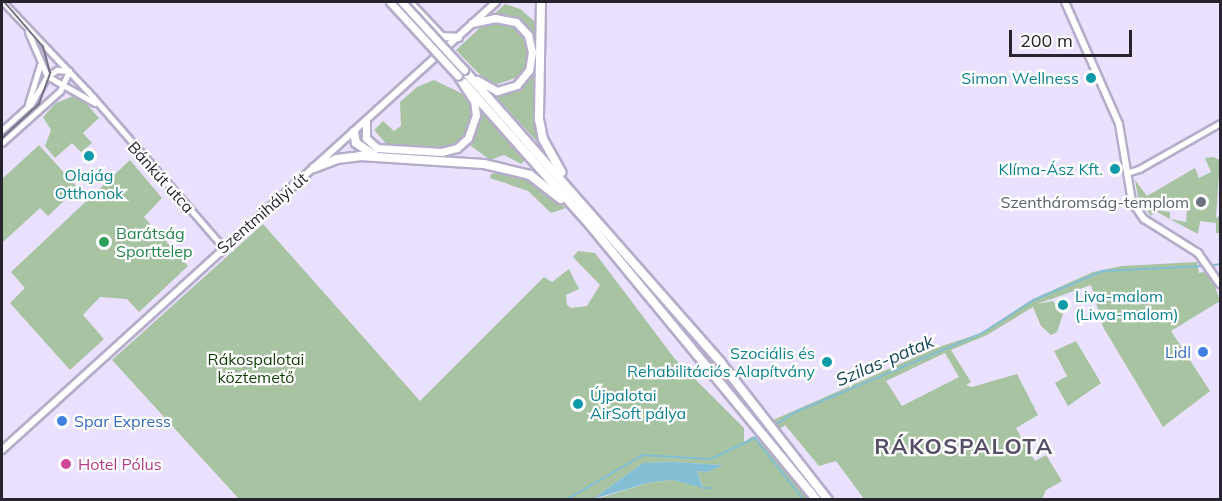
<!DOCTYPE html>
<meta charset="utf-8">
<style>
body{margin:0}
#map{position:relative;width:1222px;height:501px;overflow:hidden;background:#eae1ff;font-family:Mulish,sans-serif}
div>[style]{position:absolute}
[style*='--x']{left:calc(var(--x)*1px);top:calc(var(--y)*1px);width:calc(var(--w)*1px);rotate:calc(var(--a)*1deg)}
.green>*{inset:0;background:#a7c3a1}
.water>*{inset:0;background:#84bed4}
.stream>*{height:1.5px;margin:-0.75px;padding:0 0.75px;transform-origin:0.75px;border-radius:0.75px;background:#84bed4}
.roads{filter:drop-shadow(2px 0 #b5adc9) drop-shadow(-2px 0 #b5adc9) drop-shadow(0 2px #b5adc9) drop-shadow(0 -2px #b5adc9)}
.tertiary>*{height:5px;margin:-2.5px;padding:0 2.5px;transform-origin:2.5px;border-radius:2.5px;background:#fff}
.secondary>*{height:6px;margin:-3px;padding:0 3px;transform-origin:3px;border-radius:3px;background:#fff}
.primary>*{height:7px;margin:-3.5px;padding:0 3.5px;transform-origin:3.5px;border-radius:3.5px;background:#fff}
.motorway>*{height:8px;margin:-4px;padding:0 4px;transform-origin:4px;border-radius:4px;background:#fff}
.tram>*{height:1.5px;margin:-0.75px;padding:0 0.75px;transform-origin:0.75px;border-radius:0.75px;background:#777184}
.bridges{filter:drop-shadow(2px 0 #b5adc9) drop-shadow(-2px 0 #b5adc9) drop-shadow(0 2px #b5adc9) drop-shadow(0 -2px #b5adc9)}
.primary-bridge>*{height:7px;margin:-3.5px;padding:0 3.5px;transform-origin:3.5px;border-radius:3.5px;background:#fff}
.dots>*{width:16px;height:16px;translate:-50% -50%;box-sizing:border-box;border:3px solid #fff;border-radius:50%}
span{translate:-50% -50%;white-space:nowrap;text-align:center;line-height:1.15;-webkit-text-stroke:4.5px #fff;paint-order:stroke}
.culture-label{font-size:16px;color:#0d838f}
.right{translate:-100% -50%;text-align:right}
.left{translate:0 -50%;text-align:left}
.street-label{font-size:16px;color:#27242f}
.worship-label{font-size:16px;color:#5b616d}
.leisure-label{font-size:16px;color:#27864d}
.shop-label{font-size:16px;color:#366cbe}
.park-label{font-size:16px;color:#113f06}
.hotel-label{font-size:16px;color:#b23c85}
.water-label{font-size:18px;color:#174859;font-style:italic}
.district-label{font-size:22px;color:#564e66;font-weight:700;letter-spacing:1.5px}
.frame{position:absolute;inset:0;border:3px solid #27242f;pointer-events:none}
.scale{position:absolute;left:1009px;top:30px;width:123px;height:27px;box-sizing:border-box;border:3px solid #27242f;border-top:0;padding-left:8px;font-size:18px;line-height:21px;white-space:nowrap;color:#27242f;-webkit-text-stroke:4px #fff;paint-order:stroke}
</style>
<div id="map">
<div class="green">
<i style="clip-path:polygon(505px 4px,520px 9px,534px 21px,539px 42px,537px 127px,545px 150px,492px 93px,523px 88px,535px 60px,528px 28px,520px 19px,493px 15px)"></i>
<i style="clip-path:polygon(496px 21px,519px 29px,530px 48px,528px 65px,521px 76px,498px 84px,485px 80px,456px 50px,485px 23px)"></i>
<i style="clip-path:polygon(434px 80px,467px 96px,474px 115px,466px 138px,455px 147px,442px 150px,390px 148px,374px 130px,383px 121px,394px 131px,401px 126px,400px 102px,417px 87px)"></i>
<i style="clip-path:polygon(73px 96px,84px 101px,99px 118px,83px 133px,92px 143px,81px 152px,72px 143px,55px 158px,45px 146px,51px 130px,43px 117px,56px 103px)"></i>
<i style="clip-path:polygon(478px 110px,480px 110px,526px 159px,521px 164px,504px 155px,490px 160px,467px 143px,477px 125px)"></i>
<i style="clip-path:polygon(39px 145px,78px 188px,48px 216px,40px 208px,2px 243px,2px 179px)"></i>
<i style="clip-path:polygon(evenodd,1213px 157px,1220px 160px,1216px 218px,1220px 215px,1220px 233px,1216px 233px,1216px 223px,1200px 221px,1198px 234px,1155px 211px,1151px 216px,1138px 197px,1135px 180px,1147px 196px,1195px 168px,1199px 178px,1211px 172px,1205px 158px,1213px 157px,1157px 198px,1172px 200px,1170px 207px,1187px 210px,1186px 222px,1170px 219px,1170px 212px,1155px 210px,1157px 198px)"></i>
<i style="clip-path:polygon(130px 160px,162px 198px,144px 217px,188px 266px,139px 312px,127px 299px,100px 297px,83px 315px,104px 339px,70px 370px,10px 303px,25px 288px,11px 272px)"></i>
<i style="clip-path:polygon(498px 173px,523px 176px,566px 208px,551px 213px,528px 191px,490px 178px,491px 174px)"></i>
<i style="clip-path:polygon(263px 224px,420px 401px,544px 277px,552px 282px,569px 269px,579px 289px,566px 295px,567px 305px,571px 308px,587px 306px,600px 285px,573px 257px,578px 251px,595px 253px,675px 359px,744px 428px,744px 442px,753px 436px,759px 441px,762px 439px,809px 499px,596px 499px,651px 482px,673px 480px,703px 487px,697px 471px,708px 472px,722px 465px,672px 462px,643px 463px,593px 499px,239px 499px,112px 360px)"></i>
<i style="clip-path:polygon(evenodd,1197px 262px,1199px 273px,1208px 271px,1211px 275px,1220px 301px,1171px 331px,1210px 391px,1163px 427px,1103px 327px,1091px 285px,1037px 304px,1053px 301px,1063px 314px,1057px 332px,1051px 335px,1041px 326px,1033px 307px,987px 335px,951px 350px,971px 382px,966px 385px,972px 387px,1017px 374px,1038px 415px,1016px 428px,1035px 461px,1046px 455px,1062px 481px,1046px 490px,1042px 499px,864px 499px,836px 461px,819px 466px,785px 425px,780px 429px,773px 420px,936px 348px,981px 333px,1033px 299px,1093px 272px,1122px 266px,1197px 262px,945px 353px,959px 377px,902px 406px,886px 381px,945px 353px)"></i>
<i style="clip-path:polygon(1076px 341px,1101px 383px,1068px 406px,1055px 383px,1067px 376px,1054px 351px)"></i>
</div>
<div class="water">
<i style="clip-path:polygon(672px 462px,723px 465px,708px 472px,697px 471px,703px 488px,673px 480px,651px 482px,593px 499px,643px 463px)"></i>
</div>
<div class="stream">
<i style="--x:1209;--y:266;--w:11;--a:-10"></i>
<i style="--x:775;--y:425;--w:25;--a:-32"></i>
<i style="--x:796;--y:412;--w:201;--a:-22.9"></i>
<i style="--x:981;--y:334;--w:63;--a:-32.7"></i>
<i style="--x:1034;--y:300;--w:75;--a:-22.8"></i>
<i style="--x:1103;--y:271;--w:102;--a:-2.8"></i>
<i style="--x:756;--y:439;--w:78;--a:51.8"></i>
<i style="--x:703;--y:488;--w:7;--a:0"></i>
<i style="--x:566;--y:500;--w:89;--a:-30.3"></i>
<i style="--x:643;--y:455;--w:68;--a:3.4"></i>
<i style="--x:711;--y:459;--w:55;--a:-25.6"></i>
</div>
<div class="roads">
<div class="tertiary">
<i style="--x:3;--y:2;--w:131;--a:46.5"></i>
<i style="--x:93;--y:97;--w:198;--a:49.1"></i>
<i style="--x:28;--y:32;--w:48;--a:66.6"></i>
<i style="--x:47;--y:76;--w:55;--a:29.4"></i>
<i style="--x:47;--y:76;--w:12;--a:-31"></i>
<i style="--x:57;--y:70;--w:12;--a:5"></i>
<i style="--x:28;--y:104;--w:41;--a:-72.9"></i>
<i style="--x:2;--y:130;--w:39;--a:-42"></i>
<i style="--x:31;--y:104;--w:32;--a:-60"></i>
<i style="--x:2;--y:143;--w:78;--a:-41.9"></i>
<i style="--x:60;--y:91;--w:22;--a:-66"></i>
<i style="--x:1126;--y:173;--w:14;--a:-17"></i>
<i style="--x:1139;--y:169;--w:93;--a:-29.6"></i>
</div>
<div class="secondary">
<i style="--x:1065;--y:2;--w:133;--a:66.1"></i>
<i style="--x:1119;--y:124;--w:79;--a:80.5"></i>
<i style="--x:1132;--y:202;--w:21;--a:55"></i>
<i style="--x:1144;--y:219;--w:64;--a:32.2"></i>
<i style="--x:1198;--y:253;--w:38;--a:55"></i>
<i style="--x:2;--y:450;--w:667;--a:-42.2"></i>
</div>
<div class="primary">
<i style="--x:409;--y:2;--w:47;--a:46.7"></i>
<i style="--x:441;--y:36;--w:17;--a:3"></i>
<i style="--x:472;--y:23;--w:24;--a:-12"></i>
<i style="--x:495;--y:18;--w:21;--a:11"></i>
<i style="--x:516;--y:22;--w:18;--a:47"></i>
<i style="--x:528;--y:35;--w:17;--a:77"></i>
<i style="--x:532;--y:52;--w:18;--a:99"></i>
<i style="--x:529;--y:70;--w:19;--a:129"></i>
<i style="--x:517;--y:85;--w:21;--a:163"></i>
<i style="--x:497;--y:91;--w:23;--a:-151"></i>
<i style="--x:366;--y:122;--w:16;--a:90"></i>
<i style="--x:366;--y:138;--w:15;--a:42"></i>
<i style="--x:377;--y:148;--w:64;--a:3.6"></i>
<i style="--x:441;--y:152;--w:16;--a:-14"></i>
<i style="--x:457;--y:148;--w:15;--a:-42"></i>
<i style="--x:468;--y:138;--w:24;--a:-71"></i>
<i style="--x:476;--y:115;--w:14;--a:-98"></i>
<i style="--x:474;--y:101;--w:30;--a:-123"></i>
</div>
<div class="motorway">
<i style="--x:541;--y:2;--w:117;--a:91"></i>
<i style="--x:539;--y:119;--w:20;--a:79"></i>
<i style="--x:543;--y:139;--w:38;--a:61"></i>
<i style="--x:464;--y:70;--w:390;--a:48.7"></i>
<i style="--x:721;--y:363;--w:174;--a:52"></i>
<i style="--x:464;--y:83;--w:190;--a:48.4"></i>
<i style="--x:590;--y:225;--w:357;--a:50.5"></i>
<i style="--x:354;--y:132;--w:11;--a:80"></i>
<i style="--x:356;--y:143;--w:22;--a:34"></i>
<i style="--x:314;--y:168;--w:25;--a:-21"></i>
<i style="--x:337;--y:159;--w:23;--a:-7"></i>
<i style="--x:360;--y:156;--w:124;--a:3.7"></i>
<i style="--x:484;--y:164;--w:47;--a:13.4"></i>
<i style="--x:530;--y:175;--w:39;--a:38"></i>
</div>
</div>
<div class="tram">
<i style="--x:2;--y:138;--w:50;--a:-42.6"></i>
<i style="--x:39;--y:104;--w:33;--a:-70"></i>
<i style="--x:50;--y:73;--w:27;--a:-105"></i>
<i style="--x:43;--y:47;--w:60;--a:-130.9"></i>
</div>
<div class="bridges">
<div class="primary-bridge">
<i style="--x:390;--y:2;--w:100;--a:47.4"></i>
<i style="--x:402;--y:2;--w:92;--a:47.6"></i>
</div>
</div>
<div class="dots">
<i style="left:1091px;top:78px;background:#0f9aa8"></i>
<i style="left:89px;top:156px;background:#0f9aa8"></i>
<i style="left:1115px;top:169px;background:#0f9aa8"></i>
<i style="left:1201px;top:202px;background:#6b7280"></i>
<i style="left:104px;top:242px;background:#2e9e5b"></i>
<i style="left:1063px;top:305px;background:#0f9aa8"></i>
<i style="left:1203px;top:352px;background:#3f7fe0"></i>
<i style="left:827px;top:362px;background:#0f9aa8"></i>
<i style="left:578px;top:404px;background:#0f9aa8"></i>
<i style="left:62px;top:421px;background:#3f7fe0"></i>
<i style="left:66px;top:464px;background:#d1479c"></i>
</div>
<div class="culture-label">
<span class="right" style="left:1079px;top:78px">Simon Wellness</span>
<span class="right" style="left:1103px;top:169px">Klíma-Ász Kft.</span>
<span style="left:89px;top:184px">Olajág<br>Otthonok</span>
<span class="left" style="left:1075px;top:305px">Liva-malom<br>(Liwa-malom)</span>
<span class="right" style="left:815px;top:362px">Szociális és<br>Rehabilitációs Alapítvány</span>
<span class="left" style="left:590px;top:404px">Újpalotai<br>AirSoft pálya</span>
</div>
<div class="street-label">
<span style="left:161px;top:177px;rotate:48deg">Bánkút utca</span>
<span style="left:262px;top:213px;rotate:-41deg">Szentmihályi út</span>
</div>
<div class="worship-label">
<span class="right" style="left:1189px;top:202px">Szentháromság-templom</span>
</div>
<div class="leisure-label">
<span class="left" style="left:116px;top:242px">Barátság<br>Sporttelep</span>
</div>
<div class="shop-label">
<span class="right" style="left:1191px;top:352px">Lidl</span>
<span class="left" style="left:74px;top:421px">Spar Express</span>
</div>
<div class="park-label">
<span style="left:256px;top:368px">Rákospalotai<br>köztemető</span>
</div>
<div class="hotel-label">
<span class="left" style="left:78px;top:464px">Hotel Pólus</span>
</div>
<div class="water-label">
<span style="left:885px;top:361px;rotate:-23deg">Szilas-patak</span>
</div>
<div class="district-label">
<span style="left:964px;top:447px">RÁKOSPALOTA</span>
</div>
<div class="frame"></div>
<div class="scale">200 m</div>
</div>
